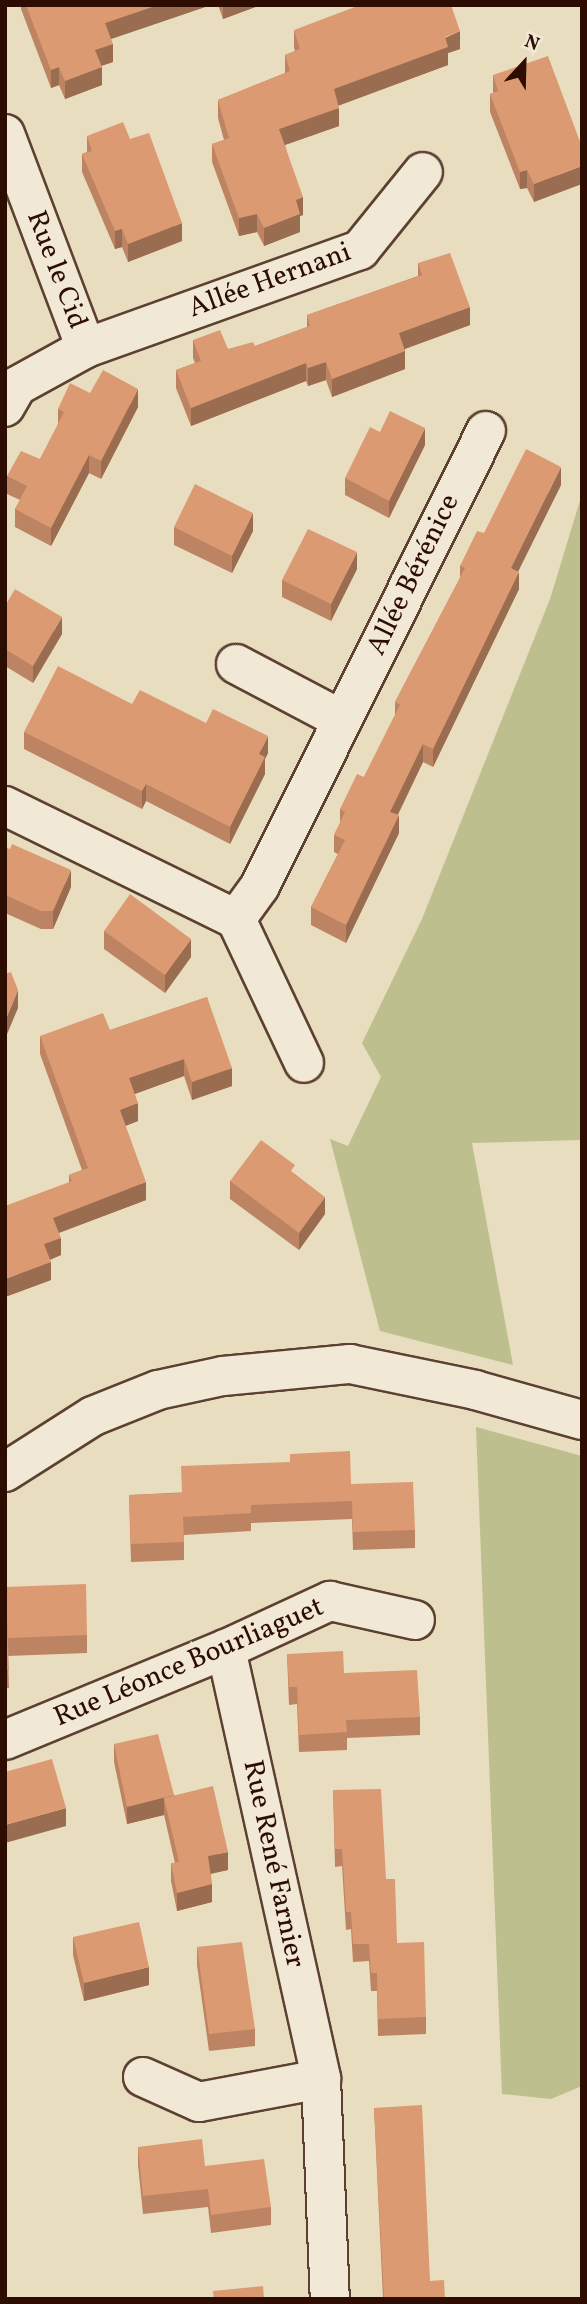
<!DOCTYPE html>
<html>
<head>
<meta charset="utf-8">
<style>
	body { margin:0 }
	#map { position:relative; width:587px; height:2304px; overflow:hidden; background:#e9ddbf; font-family:Vollkorn,serif }
	div>[style] { position:absolute }
	[style*='--x'] { left:calc(var(--x)*1px); top:calc(var(--y)*1px); width:calc(var(--w)*1px); rotate:calc(var(--a)*1deg) }
	.green>* { inset:0; background:#bdbf8e }
	.roads { filter:drop-shadow(2px 0 #5c4031) drop-shadow(-2px 0 #5c4031) drop-shadow(0 2px #5c4031) drop-shadow(0 -2px #5c4031) }
	.minor>* { height:38px; margin:-19px; padding:0 19px; transform-origin:19px; border-radius:19px; background:#f1e9d5 }
	.wall>* { inset:0; background:#bd8463 }
	.shaded-wall>* { inset:0; background:#9a6c50 }
	.building>* { inset:0; background:#dc9a73 }
	span { translate:-50% -50%; white-space:nowrap; text-align:center; line-height:1.15; -webkit-text-stroke:7px #f1e9d5; paint-order:stroke }
	.street-label { font-size:28px; color:#2d0c02 }
	.frame { position:absolute; inset:0; border:7px solid #2d0c02; pointer-events:none }
	.north { position:absolute; left:489px; top:28px; width:70px; height:70px; -webkit-text-stroke:5px #f1e9d5; paint-order:stroke; rotate:22deg; font-size:19px; font-weight:700; line-height:28px; text-align:center; color:#2d0c02 }
	.north::after { content:''; display:block; margin:auto; width:24px; height:32px; background:#2d0c02; clip-path:polygon(50% 0,100% 100%,50% 72%,0 100%) }
</style>
</head>
<body>
<div id="map">
	<div class="green">
		<div style="clip-path:polygon(582px 494px,582px 1140px,472px 1143px,513px 1365px,380px 1331px,330px 1139px,348px 1146px,381px 1077px,362px 1043px,422px 919px,550px 599px)"></div>
		<div style="clip-path:polygon(476px 1427px,582px 1456px,582px 2086px,551px 2099px,502px 2094px)"></div>
	</div>
	<div class="roads">
		<div class="minor">
			<div style="--x:5;--y:134;--w:229;--a:69.3"></div>
			<div style="--x:86;--y:348;--w:79;--a:151.2"></div>
			<div style="--x:17;--y:386;--w:24;--a:120"></div>
			<div style="--x:86;--y:348;--w:291;--a:-19.7"></div>
			<div style="--x:360;--y:250;--w:100;--a:-51.1"></div>
			<div style="--x:236;--y:664;--w:120;--a:27.8"></div>
			<div style="--x:5;--y:806;--w:257;--a:26.1"></div>
			<div style="--x:236;--y:919;--w:41;--a:-54"></div>
			<div style="--x:260;--y:886;--w:508;--a:-63.59"></div>
			<div style="--x:236;--y:919;--w:159;--a:64.7"></div>
			<div style="--x:5;--y:1472;--w:104;--a:-32.5"></div>
			<div style="--x:93;--y:1416;--w:70;--a:-21.8"></div>
			<div style="--x:158;--y:1390;--w:66;--a:-12.2"></div>
			<div style="--x:223;--y:1376;--w:128;--a:-5.4"></div>
			<div style="--x:350;--y:1364;--w:128;--a:11.7"></div>
			<div style="--x:475;--y:1390;--w:111;--a:15.7"></div>
			<div style="--x:226;--y:1649;--w:440;--a:77.5"></div>
			<div style="--x:321;--y:2079;--w:220;--a:87.7"></div>
			<div style="--x:5;--y:1740;--w:239;--a:-22.4"></div>
			<div style="--x:226;--y:1649;--w:115;--a:-24.8"></div>
			<div style="--x:330;--y:1601;--w:87;--a:12.6"></div>
			<div style="--x:143;--y:2077;--w:61;--a:24.1"></div>
			<div style="--x:199;--y:2102;--w:124;--a:-10.7"></div>
		</div>
	</div>
	<div class="wall">
		<div style="clip-path:polygon(21px 5px,211px 5px,111px 39px,113px 62px,101px 66px,102px 85px,65px 99px,59px 85px,51px 88px,21px 9px)"></div>
		<div style="clip-path:polygon(218px 5px,261px 5px,223px 19px)"></div>
		<div style="clip-path:polygon(294px 30px,460px 49px,448px 53px,448px 65px,338px 106px,339px 126px,285px 145px,303px 215px,300px 216px,300px 232px,264px 246px,257px 232px,239px 236px,212px 162px,212px 144px,224px 140px,218px 118px,218px 100px,285px 73px,285px 55px,295px 51px,294px 48px)"></div>
		<div style="clip-path:polygon(493px 75px,582px 147px,534px 202px,527px 188px,520px 189px,490px 112px,490px 94px,493px 93px)"></div>
		<div style="clip-path:polygon(87px 136px,130px 139px,182px 241px,128px 262px,122px 247px,115px 249px,82px 172px,82px 154px,87px 152px)"></div>
		<div style="clip-path:polygon(418px 263px,470px 325px,405px 349px,405px 369px,332px 397px,326px 380px,308px 386px,306px 381px,191px 426px,176px 388px,176px 370px,195px 363px,193px 358px,193px 340px,228px 349px,255px 346px,307px 327px,307px 315px,418px 276px)"></div>
		<div style="clip-path:polygon(90px 393px,138px 407px,101px 479px,89px 473px,51px 546px,15px 527px,15px 509px,20px 500px,7px 494px,7px 476px,40px 459px,58px 425px,58px 409px)"></div>
		<div style="clip-path:polygon(425px 445px,389px 518px,345px 495px,345px 478px)"></div>
		<div style="clip-path:polygon(561px 485px,518px 571px,519px 589px,433px 767px,423px 762px,398px 815px,399px 833px,346px 943px,311px 925px,311px 907px,338px 854px,334px 852px,334px 835px,340px 823px,340px 809px,364px 777px,395px 715px,395px 702px,460px 578px,460px 566px,484px 533px)"></div>
		<div style="clip-path:polygon(174px 527px,253px 531px,232px 573px,174px 545px)"></div>
		<div style="clip-path:polygon(357px 569px,331px 621px,282px 597px,282px 580px)"></div>
		<div style="clip-path:polygon(5px 606px,62px 634px,33px 683px,5px 666px)"></div>
		<div style="clip-path:polygon(132px 704px,268px 753px,265px 759px,265px 774px,230px 844px,146px 801px,142px 809px,24px 749px,24px 732px)"></div>
		<div style="clip-path:polygon(5px 847px,71px 887px,53px 929px,41px 929px,5px 913px)"></div>
		<div style="clip-path:polygon(104px 931px,191px 957px,165px 993px,104px 949px)"></div>
		<div style="clip-path:polygon(207px 997px,232px 1086px,192px 1100px,184px 1076px,135px 1094px,138px 1121px,125px 1126px,146px 1200px,59px 1233px,61px 1255px,50px 1260px,51px 1280px,5px 1297px,69px 1182px,69px 1175px,82px 1170px,40px 1054px,40px 1036px,110px 1030px)"></div>
		<div style="clip-path:polygon(295px 1174px,325px 1214px,299px 1250px,230px 1199px,230px 1181px)"></div>
		<div style="clip-path:polygon(351px 1484px,415px 1530px,415px 1548px,353px 1550px,352px 1519px,251px 1523px,251px 1531px,184px 1535px,184px 1560px,131px 1562px,129px 1495px)"></div>
		<div style="clip-path:polygon(5px 1587px,87px 1635px,87px 1653px,8px 1656px,9px 1688px,5px 1688px)"></div>
		<div style="clip-path:polygon(287px 1654px,344px 1673px,420px 1717px,420px 1735px,347px 1738px,347px 1750px,299px 1752px,297px 1704px,289px 1705px)"></div>
		<div style="clip-path:polygon(114px 1744px,174px 1795px,228px 1870px,211px 1874px,212px 1902px,177px 1911px,171px 1881px,171px 1863px,175px 1863px,164px 1815px,127px 1824px,114px 1762px)"></div>
		<div style="clip-path:polygon(333px 1790px,386px 1879px,397px 1943px,426px 2017px,426px 2034px,378px 2036px,377px 1991px,371px 1991px,369px 1961px,353px 1962px,351px 1929px,346px 1930px,342px 1866px,335px 1867px)"></div>
		<div style="clip-path:polygon(73px 1937px,149px 1985px,84px 2001px,73px 1955px)"></div>
		<div style="clip-path:polygon(197px 1947px,255px 2029px,255px 2046px,209px 2051px,197px 1965px)"></div>
		<div style="clip-path:polygon(374px 2108px,430px 2281px,445px 2299px,383px 2299px)"></div>
		<div style="clip-path:polygon(138px 2147px,205px 2166px,271px 2207px,271px 2225px,211px 2233px,208px 2207px,143px 2214px,138px 2165px)"></div>
	</div>
	<div class="shaded-wall">
		<div style="clip-path:polygon(158px 5px,211px 5px,105px 41px,105px 23px)"></div>
		<div style="clip-path:polygon(223px 5px,261px 5px,223px 19px)"></div>
		<div style="clip-path:polygon(460px 31px,460px 49px,448px 53px,448px 65px,334px 107px,334px 89px)"></div>
		<div style="clip-path:polygon(113px 44px,113px 62px,95px 68px,95px 50px)"></div>
		<div style="clip-path:polygon(59px 67px,59px 85px,51px 88px,51px 70px)"></div>
		<div style="clip-path:polygon(102px 67px,102px 85px,65px 99px,65px 81px)"></div>
		<div style="clip-path:polygon(339px 108px,339px 126px,279px 147px,279px 129px)"></div>
		<div style="clip-path:polygon(582px 166px,582px 184px,534px 202px,534px 184px)"></div>
		<div style="clip-path:polygon(527px 170px,527px 188px,520px 189px,520px 172px)"></div>
		<div style="clip-path:polygon(303px 197px,303px 215px,300px 216px,300px 232px,264px 246px,264px 228px,296px 200px)"></div>
		<div style="clip-path:polygon(257px 214px,257px 232px,239px 236px,239px 218px)"></div>
		<div style="clip-path:polygon(182px 223px,182px 241px,128px 262px,128px 244px)"></div>
		<div style="clip-path:polygon(122px 229px,122px 247px,115px 249px,115px 231px)"></div>
		<div style="clip-path:polygon(470px 307px,470px 325px,399px 351px,399px 333px)"></div>
		<div style="clip-path:polygon(405px 351px,405px 369px,332px 397px,332px 379px)"></div>
		<div style="clip-path:polygon(326px 362px,326px 380px,308px 386px,308px 368px)"></div>
		<div style="clip-path:polygon(306px 363px,306px 381px,191px 426px,191px 408px)"></div>
		<div style="clip-path:polygon(138px 389px,138px 407px,101px 479px,101px 461px)"></div>
		<div style="clip-path:polygon(425px 428px,425px 445px,389px 518px,389px 501px)"></div>
		<div style="clip-path:polygon(89px 455px,89px 473px,51px 546px,51px 528px)"></div>
		<div style="clip-path:polygon(561px 467px,561px 485px,511px 586px,511px 568px)"></div>
		<div style="clip-path:polygon(253px 513px,253px 531px,232px 573px,232px 556px)"></div>
		<div style="clip-path:polygon(357px 552px,357px 569px,331px 621px,331px 604px)"></div>
		<div style="clip-path:polygon(519px 572px,519px 589px,433px 767px,433px 749px)"></div>
		<div style="clip-path:polygon(62px 617px,62px 634px,33px 683px,33px 666px)"></div>
		<div style="clip-path:polygon(268px 736px,268px 753px,265px 759px,265px 774px,230px 844px,230px 827px,259px 754px)"></div>
		<div style="clip-path:polygon(423px 744px,423px 762px,390px 830px,390px 812px)"></div>
		<div style="clip-path:polygon(146px 784px,146px 801px,142px 809px,142px 791px)"></div>
		<div style="clip-path:polygon(399px 815px,399px 833px,346px 943px,346px 925px)"></div>
		<div style="clip-path:polygon(71px 870px,71px 887px,53px 929px,53px 911px)"></div>
		<div style="clip-path:polygon(191px 939px,191px 957px,165px 993px,165px 975px)"></div>
		<div style="clip-path:polygon(18px 990px,18px 1008px,5px 1039px,5px 1021px)"></div>
		<div style="clip-path:polygon(184px 1059px,184px 1076px,129px 1096px,129px 1078px)"></div>
		<div style="clip-path:polygon(232px 1068px,232px 1086px,192px 1100px,192px 1082px)"></div>
		<div style="clip-path:polygon(138px 1103px,138px 1121px,120px 1128px,120px 1110px)"></div>
		<div style="clip-path:polygon(146px 1182px,146px 1200px,53px 1235px,53px 1218px)"></div>
		<div style="clip-path:polygon(325px 1197px,325px 1214px,299px 1250px,299px 1233px)"></div>
		<div style="clip-path:polygon(61px 1238px,61px 1255px,44px 1262px,44px 1244px)"></div>
		<div style="clip-path:polygon(51px 1262px,51px 1280px,5px 1297px,5px 1279px)"></div>
		<div style="clip-path:polygon(174px 1795px,164px 1798px,164px 1815px,127px 1824px,127px 1807px)"></div>
		<div style="clip-path:polygon(66px 1808px,66px 1826px,5px 1843px,5px 1859px,5px 1825px)"></div>
		<div style="clip-path:polygon(228px 1852px,228px 1870px,208px 1874px,208px 1856px)"></div>
		<div style="clip-path:polygon(212px 1884px,212px 1902px,177px 1911px,177px 1893px)"></div>
		<div style="clip-path:polygon(149px 1967px,149px 1985px,84px 2001px,84px 1983px)"></div>
	</div>
	<div class="building">
		<div style="clip-path:polygon(26px 5px,158px 5px,105px 23px,113px 44px,95px 50px,102px 67px,65px 81px,59px 67px,51px 70px)"></div>
		<div style="clip-path:polygon(360px 5px,451px 5px,460px 31px,445px 37px,448px 47px,334px 89px,339px 108px,279px 129px,303px 197px,296px 200px,300px 214px,264px 228px,257px 214px,239px 218px,212px 144px,229px 138px,218px 100px,290px 71px,285px 55px,300px 49px,294px 30px)"></div>
		<div style="clip-path:polygon(548px 56px,582px 147px,582px 166px,534px 184px,527px 170px,520px 172px,490px 94px,498px 91px,493px 75px)"></div>
		<div style="clip-path:polygon(123px 122px,130px 139px,149px 133px,182px 223px,128px 244px,122px 229px,115px 231px,82px 154px,92px 151px,87px 136px)"></div>
		<div style="clip-path:polygon(450px 253px,470px 307px,399px 333px,405px 351px,332px 379px,326px 362px,308px 368px,306px 363px,191px 408px,176px 370px,201px 361px,193px 340px,220px 330px,228px 349px,253px 342px,255px 346px,310px 326px,307px 315px,422px 275px,418px 263px)"></div>
		<div style="clip-path:polygon(103px 370px,138px 389px,101px 461px,89px 455px,51px 528px,15px 509px,27px 486px,7px 476px,21px 451px,40px 459px,64px 412px,58px 409px,70px 383px,90px 393px)"></div>
		<div style="clip-path:polygon(390px 411px,425px 428px,389px 501px,345px 478px,370px 427px,380px 432px)"></div>
		<div style="clip-path:polygon(526px 449px,561px 467px,511px 568px,519px 572px,433px 749px,423px 744px,390px 812px,399px 815px,346px 925px,311px 907px,345px 840px,334px 835px,345px 812px,340px 809px,357px 774px,364px 777px,400px 705px,395px 702px,465px 568px,460px 566px,477px 531px,484px 533px)"></div>
		<div style="clip-path:polygon(195px 484px,253px 513px,232px 556px,174px 527px)"></div>
		<div style="clip-path:polygon(308px 529px,357px 552px,331px 604px,282px 580px)"></div>
		<div style="clip-path:polygon(15px 589px,62px 617px,33px 666px,5px 649px,5px 606px)"></div>
		<div style="clip-path:polygon(58px 666px,132px 704px,140px 690px,206px 723px,213px 709px,268px 736px,259px 754px,265px 757px,230px 827px,146px 784px,142px 791px,24px 732px)"></div>
		<div style="clip-path:polygon(12px 844px,71px 870px,53px 911px,41px 911px,5px 895px,5px 847px,10px 849px)"></div>
		<div style="clip-path:polygon(130px 894px,191px 939px,165px 975px,104px 931px)"></div>
		<div style="clip-path:polygon(11px 972px,18px 990px,5px 1021px,5px 974px)"></div>
		<div style="clip-path:polygon(207px 997px,232px 1068px,192px 1082px,184px 1059px,129px 1078px,138px 1103px,120px 1110px,146px 1182px,53px 1218px,61px 1238px,44px 1244px,51px 1262px,5px 1279px,5px 1206px,72px 1181px,69px 1175px,88px 1168px,40px 1036px,103px 1013px,110px 1030px)"></div>
		<div style="clip-path:polygon(261px 1140px,295px 1165px,291px 1171px,325px 1197px,299px 1233px,230px 1181px)"></div>
		<div style="clip-path:polygon(350px 1451px,351px 1484px,413px 1482px,415px 1530px,353px 1532px,352px 1501px,251px 1505px,251px 1513px,183px 1517px,184px 1542px,131px 1544px,129px 1495px,182px 1493px,181px 1466px,290px 1462px,290px 1454px)"></div>
		<div style="clip-path:polygon(86px 1584px,87px 1635px,8px 1638px,5px 1587px)"></div>
		<div style="clip-path:polygon(5px 1622px,7px 1622px,9px 1670px,5px 1670px)"></div>
		<div style="clip-path:polygon(343px 1651px,344px 1673px,417px 1670px,420px 1717px,346px 1720px,347px 1732px,299px 1735px,297px 1687px,289px 1687px,287px 1654px)"></div>
		<div style="clip-path:polygon(158px 1734px,174px 1795px,127px 1807px,114px 1744px)"></div>
		<div style="clip-path:polygon(52px 1759px,66px 1808px,5px 1825px,5px 1772px)"></div>
		<div style="clip-path:polygon(213px 1786px,228px 1852px,208px 1856px,212px 1884px,177px 1893px,171px 1863px,179px 1862px,164px 1798px)"></div>
		<div style="clip-path:polygon(381px 1789px,386px 1879px,395px 1879px,397px 1943px,424px 1942px,426px 2017px,378px 2019px,377px 1973px,371px 1973px,369px 1944px,353px 1944px,351px 1912px,346px 1912px,342px 1849px,335px 1849px,333px 1790px)"></div>
		<div style="clip-path:polygon(139px 1922px,149px 1967px,84px 1983px,73px 1937px)"></div>
		<div style="clip-path:polygon(242px 1942px,255px 2029px,209px 2034px,197px 1947px)"></div>
		<div style="clip-path:polygon(422px 2105px,430px 2281px,444px 2280px,445px 2299px,384px 2299px,374px 2108px)"></div>
		<div style="clip-path:polygon(202px 2139px,205px 2166px,264px 2159px,271px 2207px,211px 2215px,208px 2189px,143px 2196px,138px 2147px)"></div>
		<div style="clip-path:polygon(263px 2286px,264px 2299px,214px 2299px,213px 2291px)"></div>
	</div>
	<div class="street-label">
		<span style="left:56px;top:270px;rotate:69deg">Rue le Cid</span>
		<span style="left:270px;top:281px;rotate:-20deg">Allée Hernani</span>
		<span style="left:414px;top:575px;rotate:-64deg">Allée Bérénice</span>
		<span style="left:189px;top:1663px;rotate:-23deg">Rue Léonce Bourliaguet</span>
		<span style="left:273px;top:1864px;rotate:78deg">Rue René Farnier</span>
	</div>
	<div class="frame"></div>
	<div class="north">N</div>
</div>
</body>
</html>
